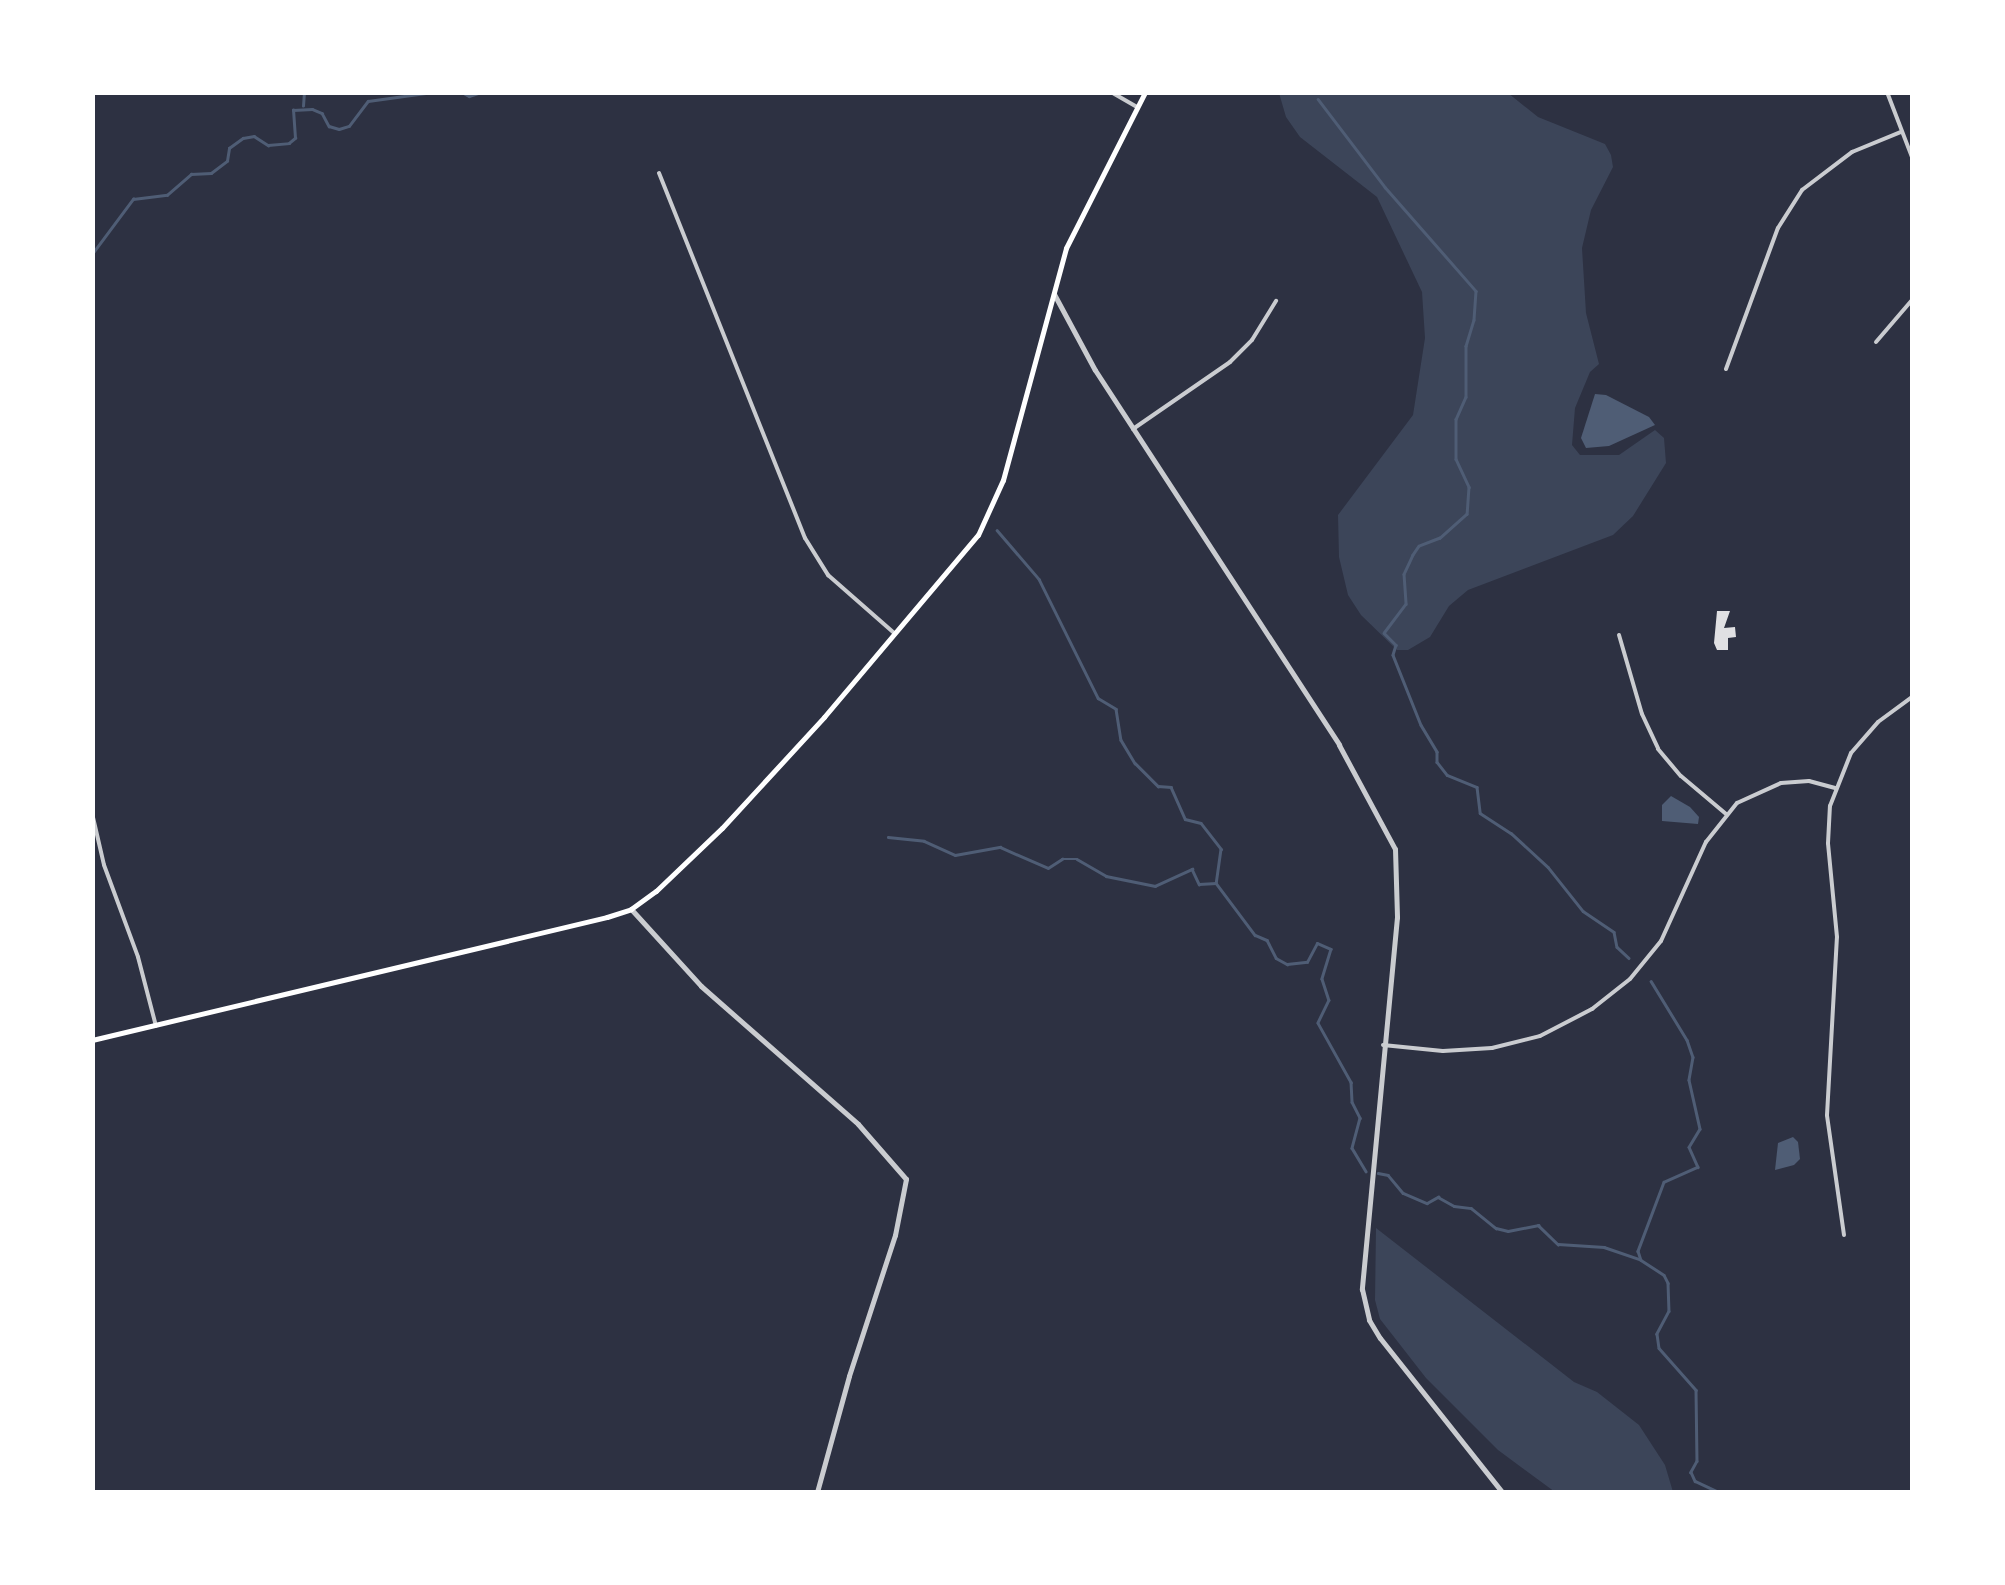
<!DOCTYPE html>
<html>
<head>
<meta charset="utf-8">
<style>
	body { margin:0 }
	#map { position:relative; width:2005px; height:1585px; overflow:hidden; background:#2d3142; font-family:"Noto Sans",sans-serif }
	div>[style] { position:absolute }
	[style*='--x'] { left:calc(var(--x)*1px); top:calc(var(--y)*1px); width:calc(var(--w)*1px); rotate:calc(var(--a)*1deg) }
	.green>* { inset:0; background:#3c4559 }
	.water>* { inset:0; background:#4f5d75 }
	.stream>* { height:2.5px; margin:-1.25px; padding:0 1.25px; transform-origin:1.25px; border-radius:1.25px; background:#4f5d75 }
	.building>* { inset:0; background:#e0e0e3 }
	.minor>* { height:4px; margin:-2px; padding:0 2px; transform-origin:2px; border-radius:2px; background:#caccd0 }
	.tertiary>* { height:5px; margin:-2.5px; padding:0 2.5px; transform-origin:2.5px; border-radius:2.5px; background:#caccd0 }
	.secondary>* { height:5px; margin:-2.5px; padding:0 2.5px; transform-origin:2.5px; border-radius:2.5px; background:#fff }
	span { translate:-50% -50%; white-space:nowrap; text-align:center; line-height:1.15; -webkit-text-stroke:8px #fff; paint-order:stroke }
	.frame { position:absolute; inset:0; border:95px solid #fff; pointer-events:none }
</style>
</head>
<body>
<div id="map">
	<div class="green">
		<div style="clip-path:polygon(1279px 93px,1508px 93px,1538px 117px,1605px 144px,1611px 155px,1613px 167px,1591px 210px,1582px 248px,1586px 313px,1599px 364px,1590px 372px,1575px 408px,1572px 445px,1580px 455px,1619px 455px,1655px 430px,1664px 438px,1666px 463px,1633px 516px,1613px 535px,1468px 590px,1449px 606px,1430px 637px,1408px 650px,1397px 650px,1361px 615px,1348px 595px,1339px 557px,1338px 515px,1413px 415px,1425px 338px,1422px 292px,1377px 197px,1300px 137px,1286px 117px)"></div>
		<div style="clip-path:polygon(1376px 1228px,1574px 1382px,1597px 1392px,1639px 1425px,1665px 1465px,1673px 1492px,1555px 1492px,1498px 1450px,1426px 1378px,1380px 1319px,1375px 1300px)"></div>
	</div>
	<div class="water">
		<div style="clip-path:polygon(1595px 394px,1606px 395px,1649px 417px,1655px 425px,1609px 446px,1586px 448px,1581px 438px)"></div>
		<div style="clip-path:polygon(1671px 796px,1690px 807px,1699px 817px,1698px 824px,1662px 821px,1662px 805px)"></div>
		<div style="clip-path:polygon(1793px 1137px,1798px 1142px,1800px 1159px,1794px 1165px,1775px 1170px,1778px 1143px)"></div>
	</div>
	<div class="stream">
		<div style="--x:462;--y:92;--w:8;--a:30"></div>
		<div style="--x:469;--y:96;--w:13;--a:-18"></div>
		<div style="--x:1318;--y:99;--w:111;--a:52.7"></div>
		<div style="--x:1385;--y:187;--w:138;--a:48.8"></div>
		<div style="--x:1476;--y:291;--w:29;--a:94"></div>
		<div style="--x:1474;--y:320;--w:27;--a:107"></div>
		<div style="--x:1466;--y:346;--w:51;--a:90"></div>
		<div style="--x:1466;--y:397;--w:24;--a:114"></div>
		<div style="--x:1456;--y:419;--w:40;--a:90"></div>
		<div style="--x:1456;--y:459;--w:31;--a:65"></div>
		<div style="--x:1469;--y:487;--w:27;--a:94"></div>
		<div style="--x:1467;--y:514;--w:36;--a:138"></div>
		<div style="--x:1440;--y:538;--w:22;--a:159"></div>
		<div style="--x:1419;--y:546;--w:11;--a:124"></div>
		<div style="--x:1413;--y:555;--w:21;--a:115"></div>
		<div style="--x:1404;--y:574;--w:30;--a:86"></div>
		<div style="--x:1406;--y:604;--w:36;--a:127"></div>
		<div style="--x:1384;--y:633;--w:17;--a:45"></div>
		<div style="--x:1396;--y:645;--w:10;--a:107"></div>
		<div style="--x:1393;--y:655;--w:75;--a:68.2"></div>
		<div style="--x:1421;--y:725;--w:31;--a:59"></div>
		<div style="--x:1437;--y:752;--w:10;--a:90"></div>
		<div style="--x:1437;--y:762;--w:16;--a:52"></div>
		<div style="--x:1447;--y:775;--w:32;--a:22"></div>
		<div style="--x:1477;--y:787;--w:26;--a:83"></div>
		<div style="--x:1480;--y:813;--w:37;--a:33"></div>
		<div style="--x:1511;--y:833;--w:50;--a:42.6"></div>
		<div style="--x:1548;--y:867;--w:56;--a:51.5"></div>
		<div style="--x:1583;--y:911;--w:37;--a:34"></div>
		<div style="--x:1614;--y:932;--w:15;--a:79"></div>
		<div style="--x:1617;--y:947;--w:16;--a:43"></div>
		<div style="--x:303;--y:106;--w:14;--a:-86"></div>
		<div style="--x:92;--y:254;--w:69;--a:-53.3"></div>
		<div style="--x:133;--y:199;--w:34;--a:-7"></div>
		<div style="--x:167;--y:195;--w:32;--a:-41"></div>
		<div style="--x:191;--y:174;--w:20;--a:-3"></div>
		<div style="--x:211;--y:173;--w:20;--a:-37"></div>
		<div style="--x:227;--y:161;--w:13;--a:-81"></div>
		<div style="--x:229;--y:148;--w:17;--a:-36"></div>
		<div style="--x:243;--y:138;--w:11;--a:-10"></div>
		<div style="--x:254;--y:136;--w:17;--a:33"></div>
		<div style="--x:268;--y:145;--w:21;--a:-5"></div>
		<div style="--x:289;--y:143;--w:8;--a:-40"></div>
		<div style="--x:295;--y:138;--w:28;--a:-94"></div>
		<div style="--x:293;--y:110;--w:19;--a:-3"></div>
		<div style="--x:312;--y:109;--w:11;--a:22"></div>
		<div style="--x:322;--y:113;--w:15;--a:62"></div>
		<div style="--x:329;--y:126;--w:10;--a:17"></div>
		<div style="--x:339;--y:129;--w:10;--a:-17"></div>
		<div style="--x:349;--y:126;--w:31;--a:-53"></div>
		<div style="--x:368;--y:101;--w:67;--a:-7.8"></div>
		<div style="--x:997;--y:530;--w:65;--a:49.4"></div>
		<div style="--x:1039;--y:579;--w:133;--a:63.6"></div>
		<div style="--x:1098;--y:698;--w:21;--a:31"></div>
		<div style="--x:1116;--y:709;--w:31;--a:81"></div>
		<div style="--x:1121;--y:740;--w:27;--a:59"></div>
		<div style="--x:1135;--y:763;--w:33;--a:45"></div>
		<div style="--x:1158;--y:786;--w:13;--a:4"></div>
		<div style="--x:1171;--y:787;--w:35;--a:66"></div>
		<div style="--x:1185;--y:819;--w:16;--a:14"></div>
		<div style="--x:1201;--y:823;--w:33;--a:52"></div>
		<div style="--x:1221;--y:849;--w:34;--a:98"></div>
		<div style="--x:1216;--y:883;--w:65;--a:53.1"></div>
		<div style="--x:1255;--y:935;--w:13;--a:23"></div>
		<div style="--x:1267;--y:940;--w:20;--a:63"></div>
		<div style="--x:1276;--y:958;--w:13;--a:29"></div>
		<div style="--x:1287;--y:964;--w:20;--a:-6"></div>
		<div style="--x:1307;--y:962;--w:21;--a:-62"></div>
		<div style="--x:1317;--y:943;--w:15;--a:23"></div>
		<div style="--x:1331;--y:949;--w:31;--a:107"></div>
		<div style="--x:1322;--y:979;--w:22;--a:72"></div>
		<div style="--x:1329;--y:1000;--w:25;--a:116"></div>
		<div style="--x:1318;--y:1023;--w:68;--a:60.8"></div>
		<div style="--x:1351;--y:1082;--w:20;--a:87"></div>
		<div style="--x:1352;--y:1102;--w:18;--a:63"></div>
		<div style="--x:1360;--y:1118;--w:31;--a:105"></div>
		<div style="--x:1352;--y:1148;--w:27;--a:59"></div>
		<div style="--x:888;--y:837;--w:36;--a:6"></div>
		<div style="--x:924;--y:841;--w:34;--a:24"></div>
		<div style="--x:955;--y:855;--w:46;--a:-10.1"></div>
		<div style="--x:1000;--y:847;--w:52;--a:23.6"></div>
		<div style="--x:1048;--y:868;--w:17;--a:-33"></div>
		<div style="--x:1062;--y:859;--w:15;--a:0"></div>
		<div style="--x:1077;--y:859;--w:34;--a:30"></div>
		<div style="--x:1106;--y:876;--w:50;--a:11.5"></div>
		<div style="--x:1155;--y:886;--w:41;--a:-24.7"></div>
		<div style="--x:1192;--y:869;--w:17;--a:65"></div>
		<div style="--x:1199;--y:884;--w:17;--a:-3"></div>
		<div style="--x:1651;--y:981;--w:69;--a:58.6"></div>
		<div style="--x:1687;--y:1040;--w:18;--a:71"></div>
		<div style="--x:1693;--y:1057;--w:23;--a:100"></div>
		<div style="--x:1689;--y:1080;--w:50;--a:77.3"></div>
		<div style="--x:1700;--y:1129;--w:21;--a:121"></div>
		<div style="--x:1689;--y:1147;--w:22;--a:66"></div>
		<div style="--x:1698;--y:1167;--w:37;--a:156"></div>
		<div style="--x:1664;--y:1182;--w:74;--a:110.6"></div>
		<div style="--x:1638;--y:1251;--w:9;--a:72"></div>
		<div style="--x:1641;--y:1260;--w:27;--a:33"></div>
		<div style="--x:1664;--y:1275;--w:9;--a:63"></div>
		<div style="--x:1668;--y:1283;--w:28;--a:88"></div>
		<div style="--x:1669;--y:1311;--w:26;--a:118"></div>
		<div style="--x:1657;--y:1334;--w:14;--a:82"></div>
		<div style="--x:1659;--y:1348;--w:56;--a:48.6"></div>
		<div style="--x:1696;--y:1390;--w:71;--a:89.2"></div>
		<div style="--x:1697;--y:1461;--w:13;--a:119"></div>
		<div style="--x:1691;--y:1472;--w:10;--a:66"></div>
		<div style="--x:1695;--y:1481;--w:26;--a:25"></div>
		<div style="--x:1378;--y:1173;--w:10;--a:11"></div>
		<div style="--x:1388;--y:1175;--w:23;--a:50"></div>
		<div style="--x:1403;--y:1193;--w:26;--a:23"></div>
		<div style="--x:1427;--y:1203;--w:13;--a:-29"></div>
		<div style="--x:1438;--y:1197;--w:18;--a:29"></div>
		<div style="--x:1454;--y:1206;--w:17;--a:7"></div>
		<div style="--x:1471;--y:1208;--w:32;--a:39"></div>
		<div style="--x:1496;--y:1228;--w:12;--a:14"></div>
		<div style="--x:1508;--y:1231;--w:31;--a:-11"></div>
		<div style="--x:1538;--y:1225;--w:28;--a:44"></div>
		<div style="--x:1558;--y:1244;--w:46;--a:3.7"></div>
		<div style="--x:1604;--y:1247;--w:37;--a:19"></div>
	</div>
	<div class="building">
		<div style="clip-path:polygon(1717px 611px,1730px 611px,1724px 628px,1735px 627px,1736px 637px,1728px 638px,1728px 650px,1717px 650px,1714px 643px)"></div>
	</div>
	<div class="minor">
		<div style="--x:1111;--y:92;--w:30;--a:30"></div>
		<div style="--x:1887;--y:92;--w:70;--a:69"></div>
		<div style="--x:659;--y:173;--w:393;--a:68.2"></div>
		<div style="--x:805;--y:538;--w:44;--a:58.1"></div>
		<div style="--x:828;--y:575;--w:88;--a:41.3"></div>
		<div style="--x:1876;--y:342;--w:55;--a:-49.4"></div>
		<div style="--x:1726;--y:369;--w:150;--a:-69.8"></div>
		<div style="--x:1778;--y:228;--w:45;--a:-57.7"></div>
		<div style="--x:1802;--y:190;--w:63;--a:-37.2"></div>
		<div style="--x:1852;--y:152;--w:53;--a:-22.2"></div>
		<div style="--x:1133;--y:429;--w:118;--a:-34.6"></div>
		<div style="--x:1230;--y:362;--w:31;--a:-45"></div>
		<div style="--x:1252;--y:340;--w:46;--a:-58.4"></div>
		<div style="--x:1619;--y:635;--w:82;--a:73.8"></div>
		<div style="--x:1642;--y:714;--w:38;--a:65"></div>
		<div style="--x:1658;--y:749;--w:35;--a:50"></div>
		<div style="--x:1681;--y:776;--w:59;--a:40.2"></div>
		<div style="--x:92;--y:813;--w:53;--a:77"></div>
		<div style="--x:104;--y:865;--w:98;--a:69.7"></div>
		<div style="--x:138;--y:957;--w:71;--a:75.4"></div>
		<div style="--x:1383;--y:1045;--w:60;--a:5.7"></div>
		<div style="--x:1443;--y:1051;--w:49;--a:-3.5"></div>
		<div style="--x:1492;--y:1048;--w:49;--a:-14"></div>
		<div style="--x:1540;--y:1036;--w:59;--a:-27.4"></div>
		<div style="--x:1592;--y:1009;--w:48;--a:-38.3"></div>
		<div style="--x:1630;--y:979;--w:49;--a:-50.8"></div>
		<div style="--x:1661;--y:941;--w:109;--a:-65.6"></div>
		<div style="--x:1706;--y:842;--w:50;--a:-51.5"></div>
		<div style="--x:1737;--y:803;--w:48;--a:-24.4"></div>
		<div style="--x:1781;--y:783;--w:28;--a:-4"></div>
		<div style="--x:1809;--y:781;--w:27;--a:15"></div>
		<div style="--x:1844;--y:1235;--w:121;--a:-98.1"></div>
		<div style="--x:1827;--y:1115;--w:178;--a:-86.8"></div>
		<div style="--x:1837;--y:937;--w:94;--a:-95.5"></div>
		<div style="--x:1828;--y:843;--w:37;--a:-87"></div>
		<div style="--x:1830;--y:806;--w:57;--a:-68.4"></div>
		<div style="--x:1851;--y:753;--w:41;--a:-48.9"></div>
		<div style="--x:1878;--y:722;--w:42;--a:-36.3"></div>
	</div>
	<div class="tertiary">
		<div style="--x:1054;--y:294;--w:86;--a:61.7"></div>
		<div style="--x:1095;--y:370;--w:447;--a:56.9"></div>
		<div style="--x:1339;--y:745;--w:118;--a:61.7"></div>
		<div style="--x:1395;--y:849;--w:68;--a:88.3"></div>
		<div style="--x:1397;--y:917;--w:374;--a:95.4"></div>
		<div style="--x:1362;--y:1289;--w:32;--a:77"></div>
		<div style="--x:1369;--y:1320;--w:21;--a:59"></div>
		<div style="--x:1380;--y:1338;--w:196;--a:51.6"></div>
		<div style="--x:631;--y:909;--w:104;--a:47.7"></div>
		<div style="--x:701;--y:986;--w:209;--a:41.3"></div>
		<div style="--x:858;--y:1124;--w:73;--a:48.9"></div>
		<div style="--x:906;--y:1179;--w:57;--a:101.1"></div>
		<div style="--x:895;--y:1235;--w:148;--a:108.1"></div>
		<div style="--x:849;--y:1376;--w:120;--a:105.4"></div>
	</div>
	<div class="secondary">
		<div style="--x:92;--y:1040;--w:529;--a:-13.43"></div>
		<div style="--x:607;--y:917;--w:25;--a:-18"></div>
		<div style="--x:631;--y:909;--w:31;--a:-36"></div>
		<div style="--x:656;--y:891;--w:91;--a:-43.7"></div>
		<div style="--x:722;--y:828;--w:151;--a:-47.4"></div>
		<div style="--x:824;--y:717;--w:238;--a:-49.8"></div>
		<div style="--x:978;--y:535;--w:60;--a:-65.6"></div>
		<div style="--x:1003;--y:480;--w:240;--a:-74.8"></div>
		<div style="--x:1066;--y:248;--w:175;--a:-63.1"></div>
	</div>
	<div class="frame"></div>
</div>
</body>
</html>
